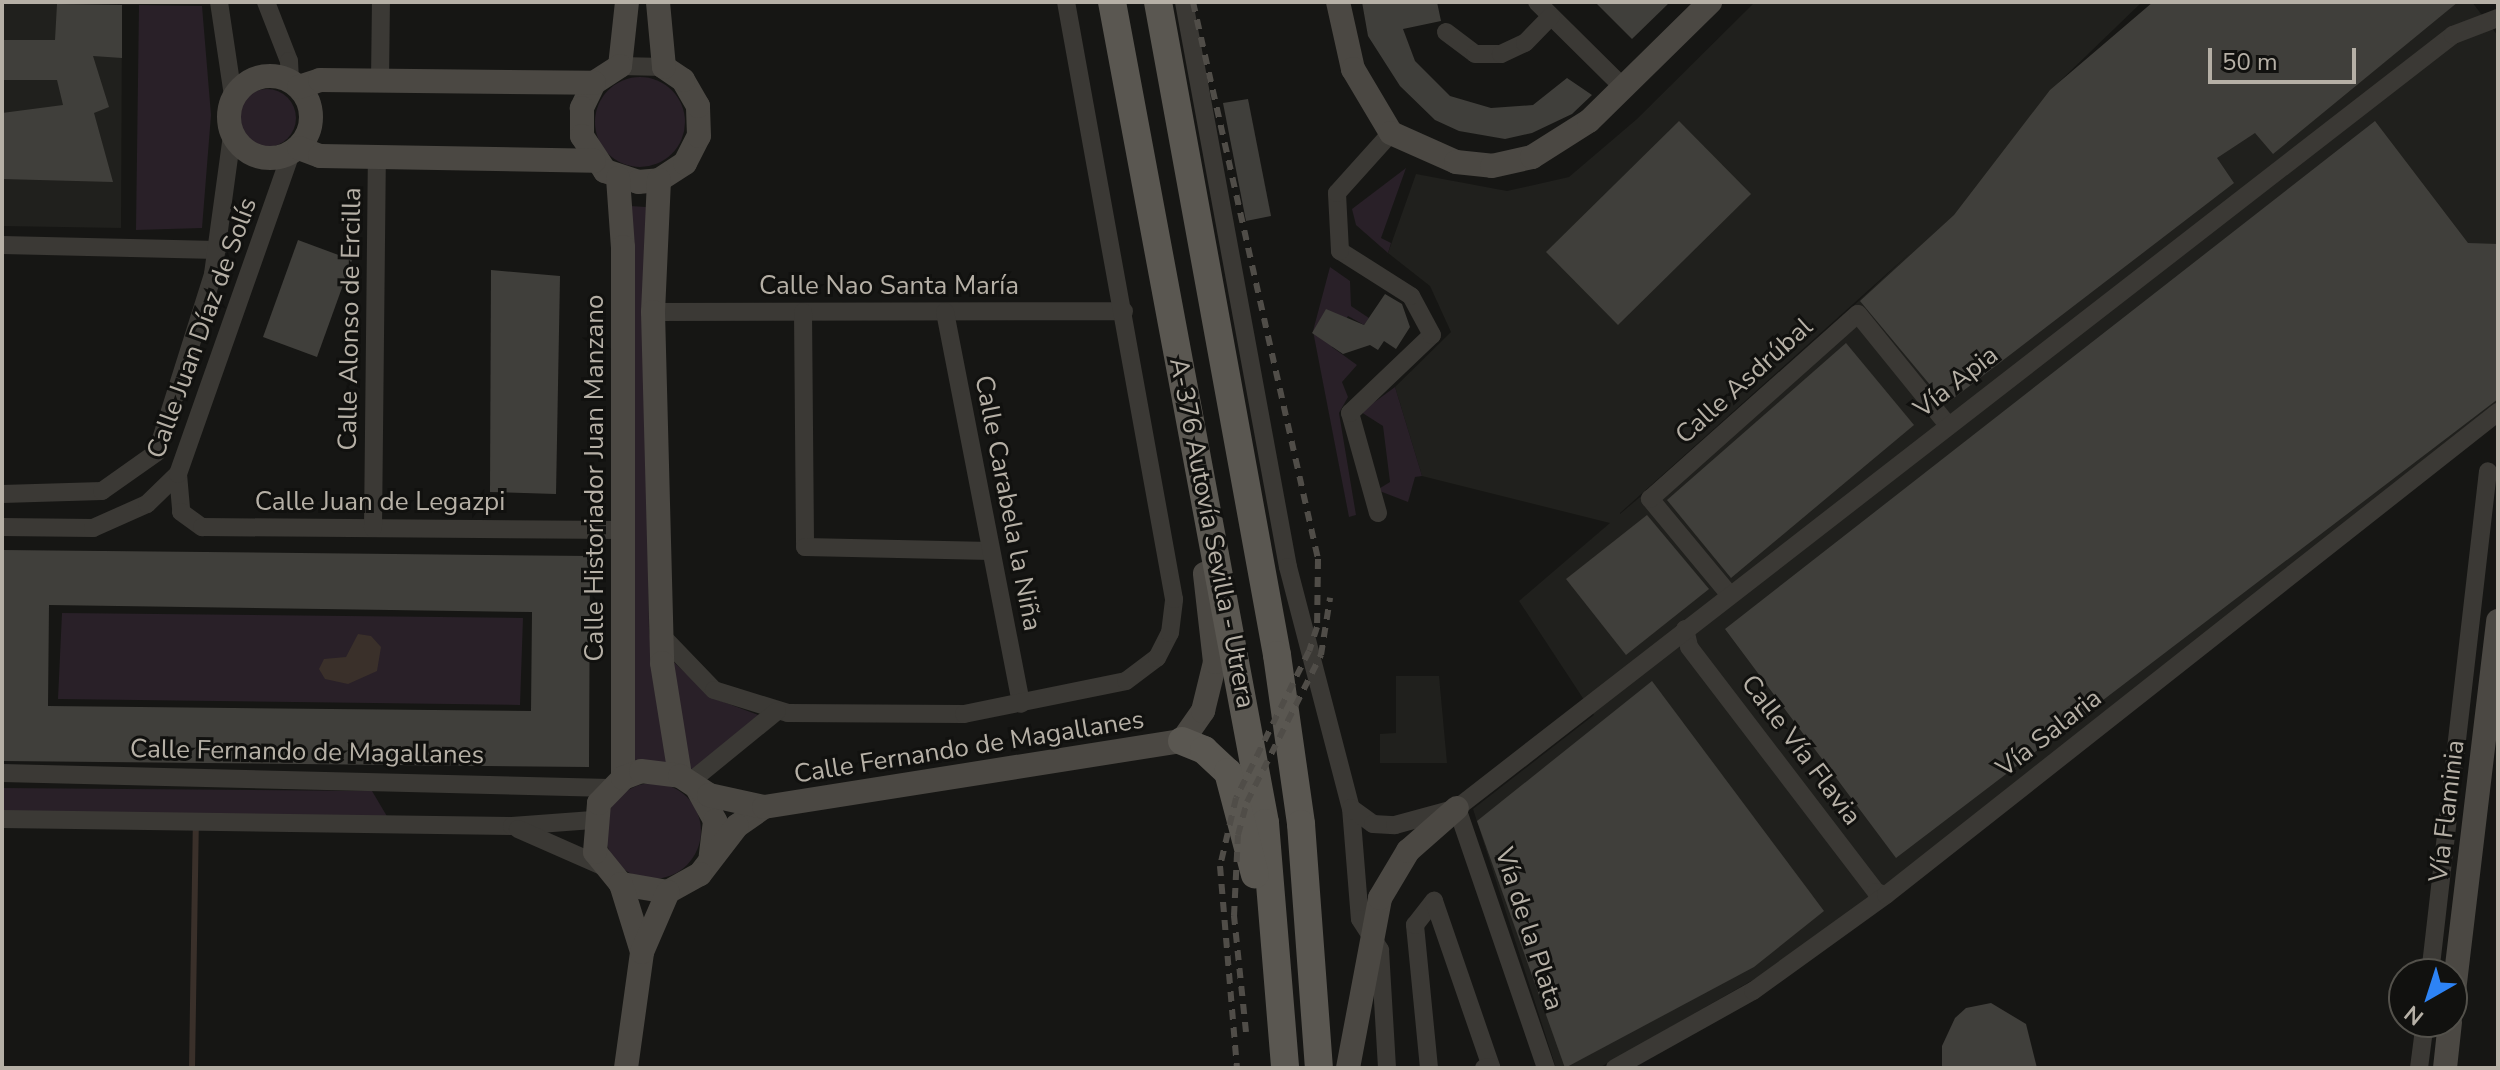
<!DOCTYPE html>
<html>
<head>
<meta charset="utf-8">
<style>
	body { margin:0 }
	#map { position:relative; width:2500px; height:1070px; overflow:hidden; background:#161614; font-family:"Nunito Sans",sans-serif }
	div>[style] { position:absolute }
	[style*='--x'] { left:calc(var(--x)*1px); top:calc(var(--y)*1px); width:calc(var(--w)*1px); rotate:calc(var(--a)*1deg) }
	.built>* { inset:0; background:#20201d }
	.green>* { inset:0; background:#292028 }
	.round { border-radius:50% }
	.water>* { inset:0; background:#3a302a }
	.stream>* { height:6px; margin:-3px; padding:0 3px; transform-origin:3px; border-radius:3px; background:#3a302a }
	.building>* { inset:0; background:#403f3b }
	.street>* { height:18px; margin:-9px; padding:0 9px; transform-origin:9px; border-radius:9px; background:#3b3935 }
	.secondary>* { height:24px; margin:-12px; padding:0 12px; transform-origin:12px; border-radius:12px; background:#4b4843 }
	.secondary>.ring { margin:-12px; padding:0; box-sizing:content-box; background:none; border:24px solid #4b4843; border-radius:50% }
	.primary>* { height:28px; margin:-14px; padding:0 14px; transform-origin:14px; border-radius:14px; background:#5a5751 }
	.rail>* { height:6px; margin-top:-3px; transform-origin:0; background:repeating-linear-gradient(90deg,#504d48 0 10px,transparent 0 18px) }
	span { translate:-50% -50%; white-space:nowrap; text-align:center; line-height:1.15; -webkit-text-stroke:6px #11110f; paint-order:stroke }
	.street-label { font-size:26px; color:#b6b0a6 }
	.frame { position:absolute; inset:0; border:4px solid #b6b0a6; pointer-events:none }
	.north { position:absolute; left:2388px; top:958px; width:80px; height:80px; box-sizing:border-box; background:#11110f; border:2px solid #53514b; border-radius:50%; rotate:219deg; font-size:22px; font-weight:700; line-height:32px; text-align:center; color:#b6b0a6 }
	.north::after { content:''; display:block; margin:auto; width:28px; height:36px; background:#2d83f5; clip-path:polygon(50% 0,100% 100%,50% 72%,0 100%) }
	.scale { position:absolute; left:2208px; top:48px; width:148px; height:36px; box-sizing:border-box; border:4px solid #b6b0a6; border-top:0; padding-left:10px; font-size:24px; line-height:28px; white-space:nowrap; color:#b6b0a6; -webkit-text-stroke:6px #11110f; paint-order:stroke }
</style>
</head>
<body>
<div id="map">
	<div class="built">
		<div style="clip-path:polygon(evenodd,1755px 2px,2142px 2px,2058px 83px,2160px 2px,2472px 2px,2498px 36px,2498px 419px,1884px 905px,1599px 1068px,1556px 1068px,1473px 809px,1594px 715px,1519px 601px,1610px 523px,1422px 476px,1395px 387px,1451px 332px,1430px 286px,1388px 253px,1416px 174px,1507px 191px,1569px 177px,1637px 119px,1755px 2px,1910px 253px,1738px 414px,1620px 514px,1620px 513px,1910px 253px)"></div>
		<div style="clip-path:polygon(2px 3px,122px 5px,121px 228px,2px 226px)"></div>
		<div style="clip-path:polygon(1396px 676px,1439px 676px,1447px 763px,1380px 763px,1380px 734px,1396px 733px)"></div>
	</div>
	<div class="green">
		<div style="clip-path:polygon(139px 5px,202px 6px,211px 115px,202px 228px,136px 230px)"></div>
		<div class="round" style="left:595px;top:77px;width:90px;height:90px"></div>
		<div class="round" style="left:238px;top:89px;width:58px;height:58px"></div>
		<div style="clip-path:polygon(1406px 168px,1381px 238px,1391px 243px,1388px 253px,1356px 225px,1352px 209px)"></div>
		<div style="clip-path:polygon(630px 206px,646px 207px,649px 630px,670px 762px,630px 763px)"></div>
		<div style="clip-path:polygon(1330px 267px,1350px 281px,1351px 306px,1369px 318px,1364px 325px,1348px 316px,1332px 347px,1357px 365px,1342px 382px,1348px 397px,1339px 413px,1356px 515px,1349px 517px,1313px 331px)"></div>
		<div style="clip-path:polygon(1395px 387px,1422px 476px,1415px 477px,1408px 502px,1377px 490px,1390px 482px,1383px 426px,1361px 412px)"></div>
		<div style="clip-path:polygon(62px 613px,523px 618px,520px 705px,58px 699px)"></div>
		<div style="clip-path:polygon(666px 655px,713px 698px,761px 716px,691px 772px)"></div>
		<div class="round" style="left:605px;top:783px;width:96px;height:96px"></div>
		<div style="clip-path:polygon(2px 788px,372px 791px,388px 818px,2px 813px)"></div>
	</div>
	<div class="water">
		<div style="clip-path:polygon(358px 634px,371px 636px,381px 647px,377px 671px,348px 684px,325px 679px,319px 669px,324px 659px,346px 657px)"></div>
	</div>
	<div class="stream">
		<div style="--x:192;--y:1068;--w:243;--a:-89.1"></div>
	</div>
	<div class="building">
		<div style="clip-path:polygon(1362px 2px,1437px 2px,1441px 21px,1403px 29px,1415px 61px,1450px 96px,1491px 108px,1533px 105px,1567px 78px,1592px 95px,1572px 114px,1532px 133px,1505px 139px,1459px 131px,1435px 120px,1400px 86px,1368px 36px)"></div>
		<div style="clip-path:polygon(1595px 2px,1670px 2px,1632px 39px)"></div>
		<div style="clip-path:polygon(2153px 2px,2458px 2px,2273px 154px,2255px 133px,2217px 158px,2234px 183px,1946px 404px,1860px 301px,1954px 215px,2050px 90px)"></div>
		<div style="clip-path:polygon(57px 4px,122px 5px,122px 58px,93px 56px,109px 107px,94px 113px,113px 182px,2px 179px,2px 113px,63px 105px,57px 80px,2px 80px,2px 40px,55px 40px)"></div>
		<div style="clip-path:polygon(1248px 99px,1271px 216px,1246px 221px,1223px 103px)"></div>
		<div style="clip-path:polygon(1679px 121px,1751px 194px,1618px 325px,1546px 252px)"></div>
		<div style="clip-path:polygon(2375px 121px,2468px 243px,2498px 244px,2498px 399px,1896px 858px,1725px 629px)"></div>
		<div style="clip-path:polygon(298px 240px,352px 260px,317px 357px,263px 337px)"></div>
		<div style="clip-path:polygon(491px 270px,560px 276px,556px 494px,490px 492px)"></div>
		<div style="clip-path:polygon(1385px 294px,1402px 304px,1410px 327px,1396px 349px,1384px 341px,1378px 350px,1370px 345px,1343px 354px,1312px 333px,1326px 309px,1364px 325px)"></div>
		<div style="clip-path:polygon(1846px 343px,1914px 425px,1731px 578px,1667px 500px)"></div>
		<div style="clip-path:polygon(1647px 515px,1709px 589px,1626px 655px,1566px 579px)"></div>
		<div style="clip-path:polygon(evenodd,2px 550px,590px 556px,589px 767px,2px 761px,2px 550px,49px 605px,532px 612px,531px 711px,48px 706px,49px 605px)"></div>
		<div style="clip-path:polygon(1652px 681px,1824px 911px,1754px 967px,1565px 1068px,1477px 821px)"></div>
		<div style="clip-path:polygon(1991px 1003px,2026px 1024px,2037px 1068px,1942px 1068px,1942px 1046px,1955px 1018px,1966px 1008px)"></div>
	</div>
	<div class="street">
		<div style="--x:219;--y:2;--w:95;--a:81.5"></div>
		<div style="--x:266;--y:2;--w:63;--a:68.7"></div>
		<div style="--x:289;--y:61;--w:19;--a:87"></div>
		<div style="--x:1184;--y:2;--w:574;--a:79.57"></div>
		<div style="--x:1288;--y:567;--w:249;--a:75.4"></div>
		<div style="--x:1351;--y:808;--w:111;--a:85.4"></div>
		<div style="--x:1360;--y:919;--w:37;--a:57"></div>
		<div style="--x:1380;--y:950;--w:118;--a:86.6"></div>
		<div style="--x:1537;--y:2;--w:122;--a:44.7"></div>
		<div style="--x:1446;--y:32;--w:36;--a:37"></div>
		<div style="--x:1475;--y:54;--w:26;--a:0"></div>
		<div style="--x:1501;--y:54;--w:26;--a:-25"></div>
		<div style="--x:1525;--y:43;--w:37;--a:-46"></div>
		<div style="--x:620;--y:66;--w:44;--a:1.3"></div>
		<div style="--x:380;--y:80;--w:78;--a:-89.3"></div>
		<div style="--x:2;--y:245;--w:215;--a:1.3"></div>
		<div style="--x:653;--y:312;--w:471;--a:-0.1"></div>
		<div style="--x:803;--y:312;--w:235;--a:89.5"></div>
		<div style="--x:805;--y:547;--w:186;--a:1.2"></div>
		<div style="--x:945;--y:312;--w:399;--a:79"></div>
		<div style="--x:178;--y:474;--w:38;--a:85"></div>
		<div style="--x:181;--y:512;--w:26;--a:36"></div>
		<div style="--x:202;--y:527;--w:420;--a:0.4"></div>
		<div style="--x:2;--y:494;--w:100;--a:-1.7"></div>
		<div style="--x:102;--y:491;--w:67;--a:-35.3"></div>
		<div style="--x:157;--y:452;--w:187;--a:-72.5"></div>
		<div style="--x:213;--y:274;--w:139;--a:-82.2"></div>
		<div style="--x:1378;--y:513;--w:104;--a:-105.6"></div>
		<div style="--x:1350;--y:413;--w:113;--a:-43.6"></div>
		<div style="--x:1432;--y:335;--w:44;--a:-118.3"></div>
		<div style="--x:1411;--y:296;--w:84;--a:-147.6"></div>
		<div style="--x:1340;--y:251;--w:58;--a:-93"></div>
		<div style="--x:1337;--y:193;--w:81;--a:-48"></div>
		<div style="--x:2;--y:527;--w:91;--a:0.6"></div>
		<div style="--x:93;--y:528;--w:59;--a:-24"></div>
		<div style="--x:147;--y:504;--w:43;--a:-44.1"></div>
		<div style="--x:178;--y:474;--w:339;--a:-70.6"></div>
		<div style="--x:373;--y:528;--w:370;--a:-89.4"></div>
		<div style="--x:1729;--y:594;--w:124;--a:-129.7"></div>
		<div style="--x:1650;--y:499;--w:278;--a:-41.7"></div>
		<div style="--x:1858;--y:314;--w:141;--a:51"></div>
		<div style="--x:1685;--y:629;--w:18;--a:77"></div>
		<div style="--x:1689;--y:647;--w:308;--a:52.6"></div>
		<div style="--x:1876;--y:892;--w:10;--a:17"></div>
		<div style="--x:661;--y:635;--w:76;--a:46.1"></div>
		<div style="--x:714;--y:690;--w:77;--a:17.3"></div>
		<div style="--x:788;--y:713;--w:176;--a:0.3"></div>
		<div style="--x:964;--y:714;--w:165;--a:-11.5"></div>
		<div style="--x:1126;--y:681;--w:39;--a:-37"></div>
		<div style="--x:1157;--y:658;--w:28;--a:-63"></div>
		<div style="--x:1170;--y:633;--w:34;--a:-83"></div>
		<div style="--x:1174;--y:599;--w:607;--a:-100.25"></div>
		<div style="--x:2;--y:773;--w:608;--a:1.41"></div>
		<div style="--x:690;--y:782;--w:112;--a:-39.2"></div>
		<div style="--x:1351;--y:808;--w:27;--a:36"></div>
		<div style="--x:1373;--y:824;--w:22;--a:3"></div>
		<div style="--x:1395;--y:825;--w:64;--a:-15.3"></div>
		<div style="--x:1457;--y:808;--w:1261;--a:-37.82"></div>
		<div style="--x:2453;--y:35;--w:48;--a:-20.7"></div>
		<div style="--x:1457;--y:808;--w:275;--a:71.1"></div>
		<div style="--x:2;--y:819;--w:510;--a:0.79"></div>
		<div style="--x:512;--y:826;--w:81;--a:-4.2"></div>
		<div style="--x:518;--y:829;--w:92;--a:23.8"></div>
		<div style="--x:2430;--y:974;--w:506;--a:-83.42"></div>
		<div style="--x:1429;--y:1068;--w:144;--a:-95.6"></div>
		<div style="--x:1415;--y:925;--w:31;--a:-52"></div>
		<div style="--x:1434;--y:901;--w:176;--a:71"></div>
		<div style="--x:1491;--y:1067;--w:7;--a:172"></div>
		<div style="--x:1615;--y:1068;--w:158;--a:-29.2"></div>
		<div style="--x:1753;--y:991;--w:164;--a:-35.8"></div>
		<div style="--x:1886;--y:895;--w:780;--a:-38.28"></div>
		<div style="--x:2419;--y:1068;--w:46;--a:-82.6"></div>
	</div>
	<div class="secondary">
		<div style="--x:627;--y:2;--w:64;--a:96.2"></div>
		<div style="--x:620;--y:66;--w:31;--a:147"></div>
		<div style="--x:594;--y:83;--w:28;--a:116"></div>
		<div style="--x:582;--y:108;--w:28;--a:90"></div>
		<div style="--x:582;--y:136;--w:42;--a:56.7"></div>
		<div style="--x:605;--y:171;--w:35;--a:18"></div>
		<div style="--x:638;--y:182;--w:21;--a:-5"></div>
		<div style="--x:659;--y:180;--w:31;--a:-33"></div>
		<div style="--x:685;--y:163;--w:30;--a:-63"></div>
		<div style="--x:699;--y:136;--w:30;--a:-92"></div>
		<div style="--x:698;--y:106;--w:30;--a:-120"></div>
		<div style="--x:683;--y:80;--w:23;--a:-146"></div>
		<div style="--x:664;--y:67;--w:65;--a:-95.3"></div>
		<div style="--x:1338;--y:2;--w:69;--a:77.4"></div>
		<div style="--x:1353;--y:69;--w:74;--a:59.3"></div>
		<div style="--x:1391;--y:133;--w:71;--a:24"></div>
		<div style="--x:1456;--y:162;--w:36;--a:6"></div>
		<div style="--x:1492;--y:166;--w:41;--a:-12.7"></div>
		<div style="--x:1532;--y:157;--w:67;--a:-32.3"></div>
		<div style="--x:1589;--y:121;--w:170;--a:-44.5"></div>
		<div class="ring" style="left:229px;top:76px;width:58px;height:58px"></div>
		<div style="--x:299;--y:87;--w:22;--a:-18"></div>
		<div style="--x:320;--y:80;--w:274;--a:0.6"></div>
		<div style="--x:299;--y:148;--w:22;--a:21"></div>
		<div style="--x:320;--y:156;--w:274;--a:1"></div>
		<div style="--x:618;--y:178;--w:69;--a:85.9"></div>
		<div style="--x:623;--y:247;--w:531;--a:90"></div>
		<div style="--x:659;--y:180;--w:132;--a:92.6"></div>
		<div style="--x:653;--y:312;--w:351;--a:88.5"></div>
		<div style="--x:662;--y:663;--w:114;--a:80.9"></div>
		<div style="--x:697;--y:788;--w:38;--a:61"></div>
		<div style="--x:715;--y:821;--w:35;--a:97"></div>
		<div style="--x:764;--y:807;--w:33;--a:145"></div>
		<div style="--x:737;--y:826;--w:61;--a:127.6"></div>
		<div style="--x:700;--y:874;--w:37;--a:151"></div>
		<div style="--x:668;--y:892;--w:48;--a:-170.3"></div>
		<div style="--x:621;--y:884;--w:41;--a:-129.1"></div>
		<div style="--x:595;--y:852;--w:49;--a:-85.3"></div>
		<div style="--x:599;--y:803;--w:35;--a:-46"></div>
		<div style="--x:623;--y:778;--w:19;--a:-21"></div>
		<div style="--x:641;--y:771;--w:39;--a:7"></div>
		<div style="--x:680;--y:776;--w:35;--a:33"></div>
		<div style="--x:709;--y:795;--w:56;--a:12.3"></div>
		<div style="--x:764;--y:807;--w:423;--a:-9"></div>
		<div style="--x:1182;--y:741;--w:37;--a:-55"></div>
		<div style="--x:1203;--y:711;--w:50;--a:-76.2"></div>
		<div style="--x:1215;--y:662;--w:89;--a:-96.5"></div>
		<div style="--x:621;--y:884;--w:71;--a:72.8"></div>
		<div style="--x:2452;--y:1008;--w:390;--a:-83.2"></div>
		<div style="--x:626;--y:1068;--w:117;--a:-82.1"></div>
		<div style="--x:642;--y:952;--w:65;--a:-66.6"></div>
		<div style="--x:1348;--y:1068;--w:173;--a:-79.3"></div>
		<div style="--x:1380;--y:898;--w:55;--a:-59.2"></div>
		<div style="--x:1408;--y:851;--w:65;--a:-41.3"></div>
		<div style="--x:2445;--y:1068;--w:46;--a:-83.8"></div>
	</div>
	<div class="primary">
		<div style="--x:1112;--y:2;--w:835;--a:79.44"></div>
		<div style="--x:1265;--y:823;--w:246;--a:85.3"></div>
		<div style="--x:1158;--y:2;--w:664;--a:79.67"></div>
		<div style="--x:1277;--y:655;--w:171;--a:81.9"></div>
		<div style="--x:1301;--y:824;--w:245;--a:85.8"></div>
		<div style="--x:1182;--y:741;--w:24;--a:22"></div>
		<div style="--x:1204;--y:750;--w:33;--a:43"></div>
		<div style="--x:1228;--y:772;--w:106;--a:75.3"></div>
	</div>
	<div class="rail">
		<div style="--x:1193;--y:2;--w:571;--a:77.35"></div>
		<div style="--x:1318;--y:559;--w:68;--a:90.8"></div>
		<div style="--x:1317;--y:627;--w:25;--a:108"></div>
		<div style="--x:1309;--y:651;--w:164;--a:116.4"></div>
		<div style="--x:1236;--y:798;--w:70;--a:103.2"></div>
		<div style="--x:1220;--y:866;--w:203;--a:85.2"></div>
		<div style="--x:1246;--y:1032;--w:117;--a:-95.9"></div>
		<div style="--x:1234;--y:916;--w:81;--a:-87.2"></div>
		<div style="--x:1238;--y:835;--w:34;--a:-75"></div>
		<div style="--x:1247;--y:802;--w:165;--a:-63.3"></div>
		<div style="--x:1321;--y:655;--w:58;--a:-81"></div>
	</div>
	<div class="street-label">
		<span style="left:889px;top:286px">Calle Nao Santa María</span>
		<span style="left:350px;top:319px;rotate:-89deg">Calle Alonso de Ercilla</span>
		<span style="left:202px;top:328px;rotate:-70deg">Calle Juan Díaz de Solís</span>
		<span style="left:1744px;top:381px;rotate:-42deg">Calle Asdrúbal</span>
		<span style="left:1956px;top:382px;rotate:-38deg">Vía Apia</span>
		<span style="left:595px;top:478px;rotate:-90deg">Calle Historiador Juan Manzano</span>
		<span style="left:380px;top:502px">Calle Juan de Legazpi</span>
		<span style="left:1008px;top:503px;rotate:79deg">Calle Carabela la Niña</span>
		<span style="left:1212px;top:533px;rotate:79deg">A-376 Autovía Sevilla - Utrera</span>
		<span style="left:2049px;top:733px;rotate:-38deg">Vía Salaria</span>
		<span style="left:969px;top:747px;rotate:-9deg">Calle Fernando de Magallanes</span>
		<span style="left:1801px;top:750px;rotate:53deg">Calle Vía Flavia</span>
		<span style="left:307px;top:752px;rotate:1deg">Calle Fernando de Magallanes</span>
		<span style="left:2447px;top:811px;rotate:-83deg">Vía Flaminia</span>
		<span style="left:1529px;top:929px;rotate:72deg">Vía de la Plata</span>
	</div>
	<div class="frame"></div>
	<div class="north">N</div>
	<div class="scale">50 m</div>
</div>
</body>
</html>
